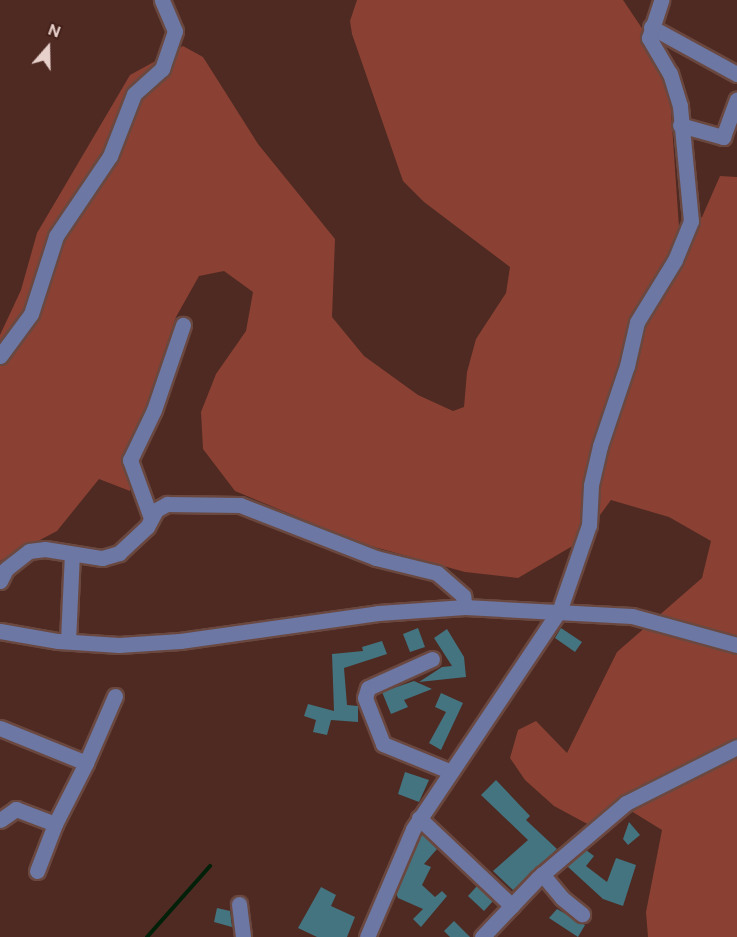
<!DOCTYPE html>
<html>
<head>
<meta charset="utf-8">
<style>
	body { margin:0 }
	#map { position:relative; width:737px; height:937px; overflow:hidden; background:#4e2a22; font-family:"DM Sans",sans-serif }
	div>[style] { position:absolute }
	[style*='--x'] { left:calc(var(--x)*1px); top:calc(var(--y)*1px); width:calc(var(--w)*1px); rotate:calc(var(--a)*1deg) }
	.green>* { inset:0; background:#8a4133 }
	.stream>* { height:4px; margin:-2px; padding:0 2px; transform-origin:2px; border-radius:2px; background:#00200a }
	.building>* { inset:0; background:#43747f }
	.roads { filter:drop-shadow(2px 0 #6a4840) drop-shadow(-2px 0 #6a4840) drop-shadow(0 2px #6a4840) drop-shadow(0 -2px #6a4840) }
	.minor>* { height:15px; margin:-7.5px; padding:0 7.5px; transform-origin:7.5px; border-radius:7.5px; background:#6c77a3 }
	span { translate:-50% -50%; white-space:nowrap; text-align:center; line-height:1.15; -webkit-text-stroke:4.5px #432019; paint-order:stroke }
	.north { position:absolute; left:18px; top:18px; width:60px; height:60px; -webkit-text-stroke:4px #432019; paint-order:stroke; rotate:20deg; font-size:16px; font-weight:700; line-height:24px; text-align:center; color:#e8d0cb }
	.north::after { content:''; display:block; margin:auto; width:21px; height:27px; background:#e8d0cb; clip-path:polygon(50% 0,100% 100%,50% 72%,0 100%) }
</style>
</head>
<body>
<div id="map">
	<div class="green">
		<div style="clip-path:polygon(357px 0,623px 0,668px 67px,679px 227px,702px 217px,720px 176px,737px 177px,737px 937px,648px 937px,646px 912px,662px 830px,623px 806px,593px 827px,554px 806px,525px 780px,510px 758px,518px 730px,536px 721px,567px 753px,617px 652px,702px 578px,711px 541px,669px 517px,611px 500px,581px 541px,518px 578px,465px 572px,360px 543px,235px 491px,203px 449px,201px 412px,216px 374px,246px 331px,253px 292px,224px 271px,199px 276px,176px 317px,144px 412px,130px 491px,99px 479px,57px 531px,0 561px,0 335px,21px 290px,37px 233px,130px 75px,183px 46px,203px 57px,258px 144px,335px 239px,332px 317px,364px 356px,418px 395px,453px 411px,464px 407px,467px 372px,476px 339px,506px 293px,510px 267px,424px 202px,403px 181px,352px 34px,350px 21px)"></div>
	</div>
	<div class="stream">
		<div style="--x:147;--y:937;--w:95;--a:-48.4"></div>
	</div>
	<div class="building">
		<div style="clip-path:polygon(418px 628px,425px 647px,410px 652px,403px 634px)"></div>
		<div style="clip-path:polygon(561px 628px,582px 642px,575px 652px,555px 638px)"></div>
		<div style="clip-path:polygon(447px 629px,464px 657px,466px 677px,419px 682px,442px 667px,452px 666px,434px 638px)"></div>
		<div style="clip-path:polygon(382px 641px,387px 654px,344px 668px,347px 705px,358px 706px,358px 722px,331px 720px,327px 735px,313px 732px,316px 720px,304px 716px,308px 704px,334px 711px,332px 654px,363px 651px,362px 647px)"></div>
		<div style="clip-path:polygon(414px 681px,432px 689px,404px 700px,408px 707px,391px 714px,382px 692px)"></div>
		<div style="clip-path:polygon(441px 693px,463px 703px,441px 750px,429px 743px,446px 712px,435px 707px)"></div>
		<div style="clip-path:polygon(405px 772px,429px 780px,419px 802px,398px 794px)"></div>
		<div style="clip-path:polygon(496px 780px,530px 816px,526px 820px,557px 849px,513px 890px,493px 871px,528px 840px,481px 795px)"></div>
		<div style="clip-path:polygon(629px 822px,640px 835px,628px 845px,623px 839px)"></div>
		<div style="clip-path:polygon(422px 834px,437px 849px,424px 864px,431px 867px,422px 885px,435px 897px,442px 891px,447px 896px,421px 927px,413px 919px,423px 909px,398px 898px,396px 893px)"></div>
		<div style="clip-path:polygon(586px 850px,594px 856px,586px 866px,607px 882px,616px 858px,636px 865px,623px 906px,603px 899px,567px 866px)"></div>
		<div style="clip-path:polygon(477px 886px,493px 901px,484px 911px,468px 896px)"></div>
		<div style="clip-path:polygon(321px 887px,336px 895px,331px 906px,355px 917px,347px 937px,317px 937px,298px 928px)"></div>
		<div style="clip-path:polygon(217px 908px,230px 911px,232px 927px,214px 922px)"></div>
		<div style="clip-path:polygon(557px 909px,585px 925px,578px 937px,549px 918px)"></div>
		<div style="clip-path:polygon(454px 921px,470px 937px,450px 937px,444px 931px)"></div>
	</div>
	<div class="roads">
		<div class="minor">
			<div style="--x:651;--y:27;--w:98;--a:28.7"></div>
			<div style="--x:680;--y:125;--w:45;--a:15.6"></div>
			<div style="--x:723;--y:137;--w:40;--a:-69.8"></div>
			<div style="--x:0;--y:356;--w:52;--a:-53.6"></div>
			<div style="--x:31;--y:314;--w:82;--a:-72.2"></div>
			<div style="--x:56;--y:236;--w:97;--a:-56"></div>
			<div style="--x:110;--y:156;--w:66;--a:-68.8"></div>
			<div style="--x:134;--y:94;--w:38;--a:-42"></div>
			<div style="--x:162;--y:69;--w:40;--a:-71.1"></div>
			<div style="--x:175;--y:31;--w:34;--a:-113"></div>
			<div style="--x:151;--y:518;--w:62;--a:-109.9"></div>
			<div style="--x:130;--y:460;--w:55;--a:-64.4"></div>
			<div style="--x:154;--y:410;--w:90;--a:-71.2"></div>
			<div style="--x:0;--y:581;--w:13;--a:-63"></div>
			<div style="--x:6;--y:569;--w:29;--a:-38"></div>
			<div style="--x:29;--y:551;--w:16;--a:-7"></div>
			<div style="--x:45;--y:549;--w:58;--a:9"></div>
			<div style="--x:102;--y:558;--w:18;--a:-16"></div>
			<div style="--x:119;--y:553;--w:38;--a:-43"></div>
			<div style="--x:147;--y:527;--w:19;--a:-62"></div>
			<div style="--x:156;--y:510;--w:13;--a:-29"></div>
			<div style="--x:167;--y:504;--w:73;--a:0.8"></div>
			<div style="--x:240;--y:505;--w:146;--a:21.3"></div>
			<div style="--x:376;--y:558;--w:63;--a:13.8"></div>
			<div style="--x:437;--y:573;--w:35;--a:41"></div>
			<div style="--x:463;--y:596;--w:11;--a:80"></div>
			<div style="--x:0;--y:631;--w:59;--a:9.8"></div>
			<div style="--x:58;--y:641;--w:61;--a:3.8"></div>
			<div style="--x:119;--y:645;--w:61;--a:-3.8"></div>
			<div style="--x:180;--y:641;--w:200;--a:-8"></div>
			<div style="--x:378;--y:613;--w:87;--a:-3.9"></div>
			<div style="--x:465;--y:607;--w:167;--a:3.1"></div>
			<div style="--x:632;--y:616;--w:109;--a:15.4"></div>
			<div style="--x:68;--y:641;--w:87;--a:-87.4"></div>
			<div style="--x:432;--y:659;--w:70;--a:155.6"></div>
			<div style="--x:368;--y:688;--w:10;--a:107"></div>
			<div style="--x:365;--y:698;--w:49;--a:68.6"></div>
			<div style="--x:383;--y:744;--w:71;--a:22.2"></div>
			<div style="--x:0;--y:728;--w:93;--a:22.1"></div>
			<div style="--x:86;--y:763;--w:68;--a:116.9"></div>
			<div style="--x:55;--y:824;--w:42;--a:-159"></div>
			<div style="--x:16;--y:809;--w:19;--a:145"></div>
			<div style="--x:86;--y:763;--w:73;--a:-66.6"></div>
			<div style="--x:419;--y:818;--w:128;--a:43.4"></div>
			<div style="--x:37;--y:871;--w:50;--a:-69"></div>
			<div style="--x:542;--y:874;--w:31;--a:50"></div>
			<div style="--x:562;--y:898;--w:26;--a:39"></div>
			<div style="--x:239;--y:904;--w:33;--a:83"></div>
			<div style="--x:367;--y:937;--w:117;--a:-66.9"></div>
			<div style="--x:413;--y:829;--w:265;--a:-56.2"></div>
			<div style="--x:560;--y:609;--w:89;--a:-71"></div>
			<div style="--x:589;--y:525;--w:40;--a:-87.1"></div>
			<div style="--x:591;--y:485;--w:40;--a:-77"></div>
			<div style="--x:600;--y:446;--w:84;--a:-71.4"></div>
			<div style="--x:627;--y:366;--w:45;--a:-77.2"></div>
			<div style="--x:637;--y:322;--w:73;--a:-58.5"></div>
			<div style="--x:675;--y:260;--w:42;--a:-67.7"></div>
			<div style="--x:691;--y:221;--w:116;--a:-95.5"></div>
			<div style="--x:680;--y:106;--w:34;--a:-107"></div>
			<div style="--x:670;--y:74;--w:42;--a:-120.3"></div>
			<div style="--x:649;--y:38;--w:40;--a:-72"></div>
			<div style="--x:482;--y:937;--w:81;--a:-46.5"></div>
			<div style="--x:538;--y:878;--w:116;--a:-40.4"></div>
			<div style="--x:626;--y:803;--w:124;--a:-26.8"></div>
		</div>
	</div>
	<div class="north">N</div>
</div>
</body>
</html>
